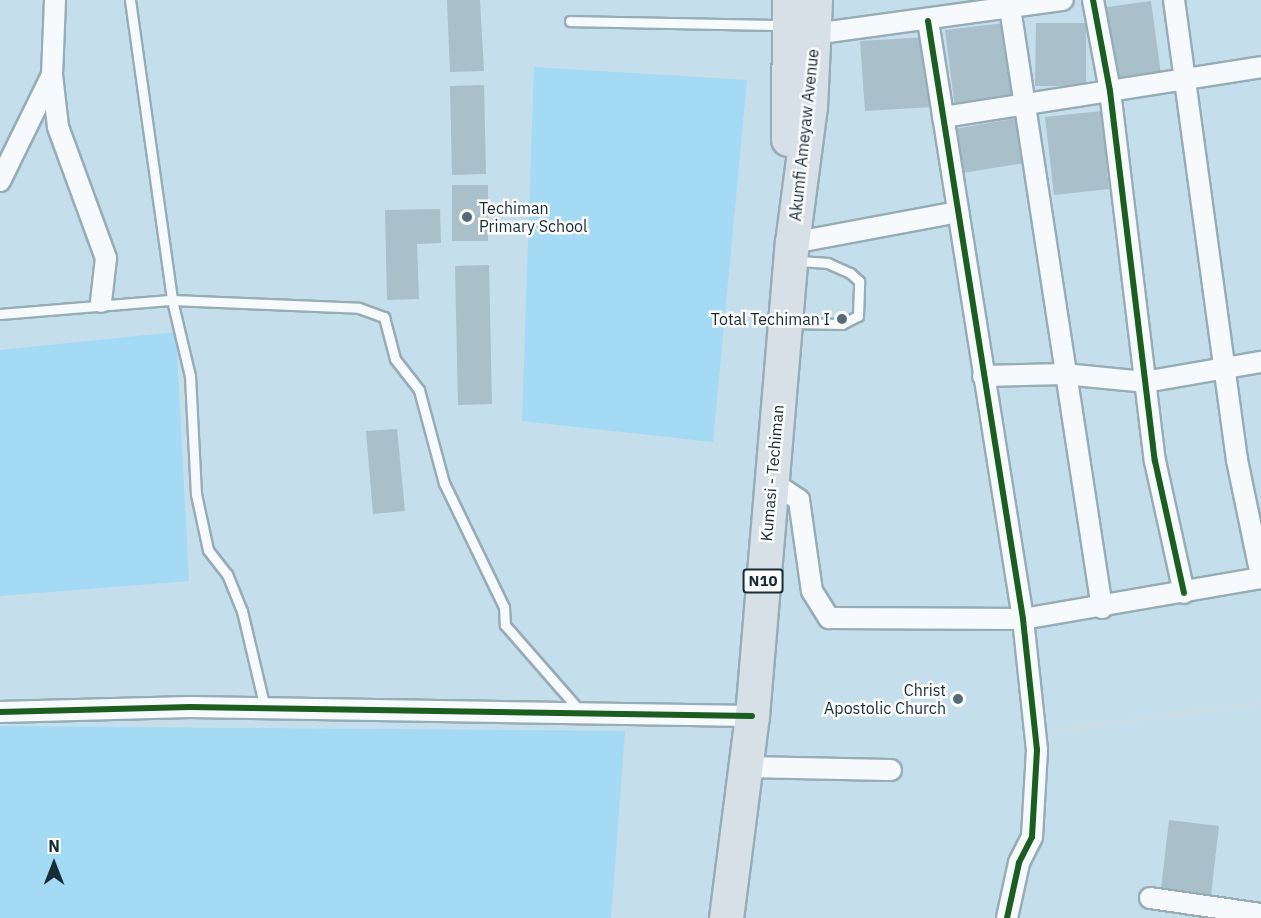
<!DOCTYPE html>
<html>
<head>
<meta charset="utf-8">
<style>
	body { margin:0 }
	#map { position:relative; width:1261px; height:918px; overflow:hidden; background:#c5deeb; font-family:"IBM Plex Sans",sans-serif }
	div>[style] { position:absolute }
	[style*='--x'] { left:calc(var(--x)*1px); top:calc(var(--y)*1px); width:calc(var(--w)*1px); rotate:calc(var(--a)*1deg) }
	.green>* { inset:0; background:#a4daf4 }
	.building>* { inset:0; background:#a9bfca }
	.path>* { height:4px; margin-top:-2px; transform-origin:0; background:repeating-linear-gradient(90deg,#d3dbdf 0 3px,transparent 0 6px) }
	.roads { filter:drop-shadow(2px 0 #96acb7) drop-shadow(-2px 0 #96acb7) drop-shadow(0 2px #96acb7) drop-shadow(0 -2px #96acb7) }
	.service>* { height:9px; margin:-4.5px; padding:0 4.5px; transform-origin:4.5px; border-radius:4.5px; background:#f6fafc }
	.minor>* { height:20px; margin:-10px; padding:0 10px; transform-origin:10px; border-radius:10px; background:#f6fafc }
	.trunk>* { height:33px; margin:-16.5px; padding:0 16.5px; transform-origin:16.5px; border-radius:16.5px; background:#d6e0e6 }
	.cycleway>* { height:6px; margin:-3px; padding:0 3px; transform-origin:3px; border-radius:3px; background:#1b5e20 }
	.dots>* { width:16px; height:16px; translate:-50% -50%; box-sizing:border-box; border:3px solid #fcfcfc; border-radius:50% }
	span { translate:-50% -50%; white-space:nowrap; text-align:center; line-height:1.15; -webkit-text-stroke:5px #fcfcfc; paint-order:stroke }
	.shield-label span { padding:2px 4px; background:#fcfcfc; border:2px solid; border-radius:4px; -webkit-text-stroke-width:0 }
	.shield-label { font-size:15px; color:#162d38; font-weight:700 }
	.street-label { font-size:16px; color:#162d38 }
	.poi-label { font-size:16px; color:#162d38 }
	.left { translate:0 -50%; text-align:left }
	.right { translate:-100% -50%; text-align:right }
	.north { position:absolute; left:24px; top:834px; width:60px; height:60px; -webkit-text-stroke:4px #fcfcfc; paint-order:stroke; rotate:0deg; font-size:16px; font-weight:700; line-height:24px; text-align:center; color:#162d38 }
	.north::after { content:''; display:block; margin:auto; width:21px; height:27px; background:#162d38; clip-path:polygon(50% 0,100% 100%,50% 72%,0 100%) }
</style>
</head>
<body>
<div id="map">
	<div class="green">
		<div style="clip-path:polygon(534px 67px,747px 80px,713px 442px,522px 421px)"></div>
		<div style="clip-path:polygon(176px 332px,189px 581px,0 596px,0 350px)"></div>
		<div style="clip-path:polygon(0 726px,625px 731px,611px 918px,0 918px)"></div>
	</div>
	<div class="building">
		<div style="clip-path:polygon(447px 0,480px 0,484px 71px,450px 72px)"></div>
		<div style="clip-path:polygon(1151px 1px,1161px 75px,1118px 80px,1107px 7px)"></div>
		<div style="clip-path:polygon(1004px 23px,1013px 102px,955px 108px,945px 30px)"></div>
		<div style="clip-path:polygon(1036px 23px,1086px 23px,1086px 86px,1035px 86px)"></div>
		<div style="clip-path:polygon(928px 37px,932px 107px,865px 111px,860px 41px)"></div>
		<div style="clip-path:polygon(484px 85px,486px 174px,452px 175px,450px 86px)"></div>
		<div style="clip-path:polygon(1101px 111px,1109px 189px,1054px 195px,1045px 117px)"></div>
		<div style="clip-path:polygon(1017px 118px,1025px 163px,962px 173px,955px 129px)"></div>
		<div style="clip-path:polygon(452px 185px,488px 185px,488px 241px,452px 241px)"></div>
		<div style="clip-path:polygon(440px 209px,441px 243px,417px 244px,419px 299px,387px 300px,385px 210px)"></div>
		<div style="clip-path:polygon(489px 265px,492px 404px,458px 405px,455px 266px)"></div>
		<div style="clip-path:polygon(397px 429px,405px 511px,373px 514px,366px 431px)"></div>
		<div style="clip-path:polygon(1169px 820px,1219px 826px,1211px 895px,1161px 889px)"></div>
	</div>
	<div class="path">
		<div style="--x:1054;--y:731;--w:209;--a:-7.7"></div>
	</div>
	<div class="roads">
		<div class="service">
			<div style="--x:130;--y:0;--w:303;--a:82"></div>
			<div style="--x:172;--y:300;--w:78;--a:76.7"></div>
			<div style="--x:190;--y:376;--w:118;--a:87.1"></div>
			<div style="--x:196;--y:494;--w:57;--a:77.9"></div>
			<div style="--x:208;--y:550;--w:31;--a:52"></div>
			<div style="--x:227;--y:574;--w:40;--a:68"></div>
			<div style="--x:242;--y:611;--w:100;--a:76.7"></div>
			<div style="--x:570;--y:21;--w:213;--a:1.1"></div>
			<div style="--x:0;--y:314;--w:173;--a:-4.7"></div>
			<div style="--x:172;--y:300;--w:187;--a:2.4"></div>
			<div style="--x:359;--y:308;--w:27;--a:20"></div>
			<div style="--x:384;--y:317;--w:43;--a:75.3"></div>
			<div style="--x:395;--y:359;--w:39;--a:52"></div>
			<div style="--x:419;--y:390;--w:96;--a:75"></div>
			<div style="--x:444;--y:483;--w:138;--a:64.2"></div>
			<div style="--x:504;--y:607;--w:18;--a:87"></div>
			<div style="--x:505;--y:625;--w:116;--a:48.9"></div>
			<div style="--x:792;--y:323;--w:50;--a:1.1"></div>
			<div style="--x:842;--y:324;--w:18;--a:-27"></div>
			<div style="--x:858;--y:316;--w:35;--a:-88"></div>
			<div style="--x:859;--y:281;--w:12;--a:-138"></div>
			<div style="--x:850;--y:273;--w:24;--a:-156"></div>
			<div style="--x:828;--y:263;--w:32;--a:-176"></div>
		</div>
		<div class="minor">
			<div style="--x:1093;--y:0;--w:93;--a:79.4"></div>
			<div style="--x:1110;--y:91;--w:373;--a:83.1"></div>
			<div style="--x:1155;--y:461;--w:135;--a:77.6"></div>
			<div style="--x:1174;--y:0;--w:464;--a:82.2"></div>
			<div style="--x:1237;--y:460;--w:118;--a:78.3"></div>
			<div style="--x:1010;--y:8;--w:607;--a:81.28"></div>
			<div style="--x:928;--y:21;--w:605;--a:80.97"></div>
			<div style="--x:1023;--y:619;--w:132;--a:83.9"></div>
			<div style="--x:1037;--y:750;--w:87;--a:93.3"></div>
			<div style="--x:1032;--y:837;--w:29;--a:117"></div>
			<div style="--x:1019;--y:863;--w:56;--a:102.3"></div>
			<div style="--x:814;--y:34;--w:251;--a:-7.8"></div>
			<div style="--x:52;--y:75;--w:52;--a:83.4"></div>
			<div style="--x:58;--y:127;--w:140;--a:69.9"></div>
			<div style="--x:106;--y:258;--w:44;--a:96.5"></div>
			<div style="--x:943;--y:117;--w:322;--a:-8.9"></div>
			<div style="--x:0;--y:181;--w:118;--a:-63.9"></div>
			<div style="--x:52;--y:75;--w:75;--a:-87.7"></div>
			<div style="--x:792;--y:243;--w:169;--a:-10.6"></div>
			<div style="--x:983;--y:376;--w:81;--a:-1.4"></div>
			<div style="--x:1064;--y:374;--w:81;--a:5.6"></div>
			<div style="--x:1145;--y:382;--w:118;--a:-9.8"></div>
			<div style="--x:771;--y:481;--w:34;--a:34"></div>
			<div style="--x:799;--y:500;--w:92;--a:81.9"></div>
			<div style="--x:812;--y:591;--w:32;--a:58"></div>
			<div style="--x:829;--y:618;--w:194;--a:0.3"></div>
			<div style="--x:1023;--y:619;--w:242;--a:-9.8"></div>
			<div style="--x:0;--y:712;--w:190;--a:-1.5"></div>
			<div style="--x:190;--y:707;--w:562;--a:0.92"></div>
			<div style="--x:746;--y:767;--w:145;--a:1.2"></div>
			<div style="--x:1150;--y:898;--w:112;--a:8.2"></div>
		</div>
		<div class="trunk">
			<div style="--x:788;--y:139;--w:139;--a:-89.6"></div>
			<div style="--x:726;--y:918;--w:204;--a:-82.7"></div>
			<div style="--x:752;--y:716;--w:475;--a:-85.2"></div>
			<div style="--x:792;--y:243;--w:137;--a:-82.5"></div>
			<div style="--x:810;--y:107;--w:107;--a:-87.3"></div>
		</div>
	</div>
	<div class="cycleway">
		<div style="--x:1093;--y:0;--w:93;--a:79.4"></div>
		<div style="--x:1110;--y:91;--w:373;--a:83.1"></div>
		<div style="--x:1155;--y:461;--w:135;--a:77.6"></div>
		<div style="--x:928;--y:21;--w:605;--a:80.97"></div>
		<div style="--x:1023;--y:619;--w:132;--a:83.9"></div>
		<div style="--x:1037;--y:750;--w:87;--a:93.3"></div>
		<div style="--x:1032;--y:837;--w:29;--a:117"></div>
		<div style="--x:1019;--y:863;--w:56;--a:102.3"></div>
		<div style="--x:0;--y:712;--w:190;--a:-1.5"></div>
		<div style="--x:190;--y:707;--w:562;--a:0.92"></div>
	</div>
	<div class="dots">
		<div style="left:467px;top:217px;background:#536b77"></div>
		<div style="left:842px;top:319px;background:#536b77"></div>
		<div style="left:958px;top:699px;background:#536b77"></div>
	</div>
	<div class="shield-label">
		<span style="left:763px;top:581px">N10</span>
	</div>
	<div class="street-label">
		<span style="left:804px;top:135px;rotate:-84deg">Akumfi Ameyaw Avenue</span>
		<span style="left:772px;top:473px;rotate:-85deg">Kumasi - Techiman</span>
	</div>
	<div class="poi-label">
		<span class="left" style="left:479px;top:217px">Techiman<br>Primary School</span>
		<span class="right" style="left:830px;top:319px">Total Techiman I</span>
		<span class="right" style="left:946px;top:699px">Christ<br>Apostolic Church</span>
	</div>
	<div class="north">N</div>
</div>
</body>
</html>
